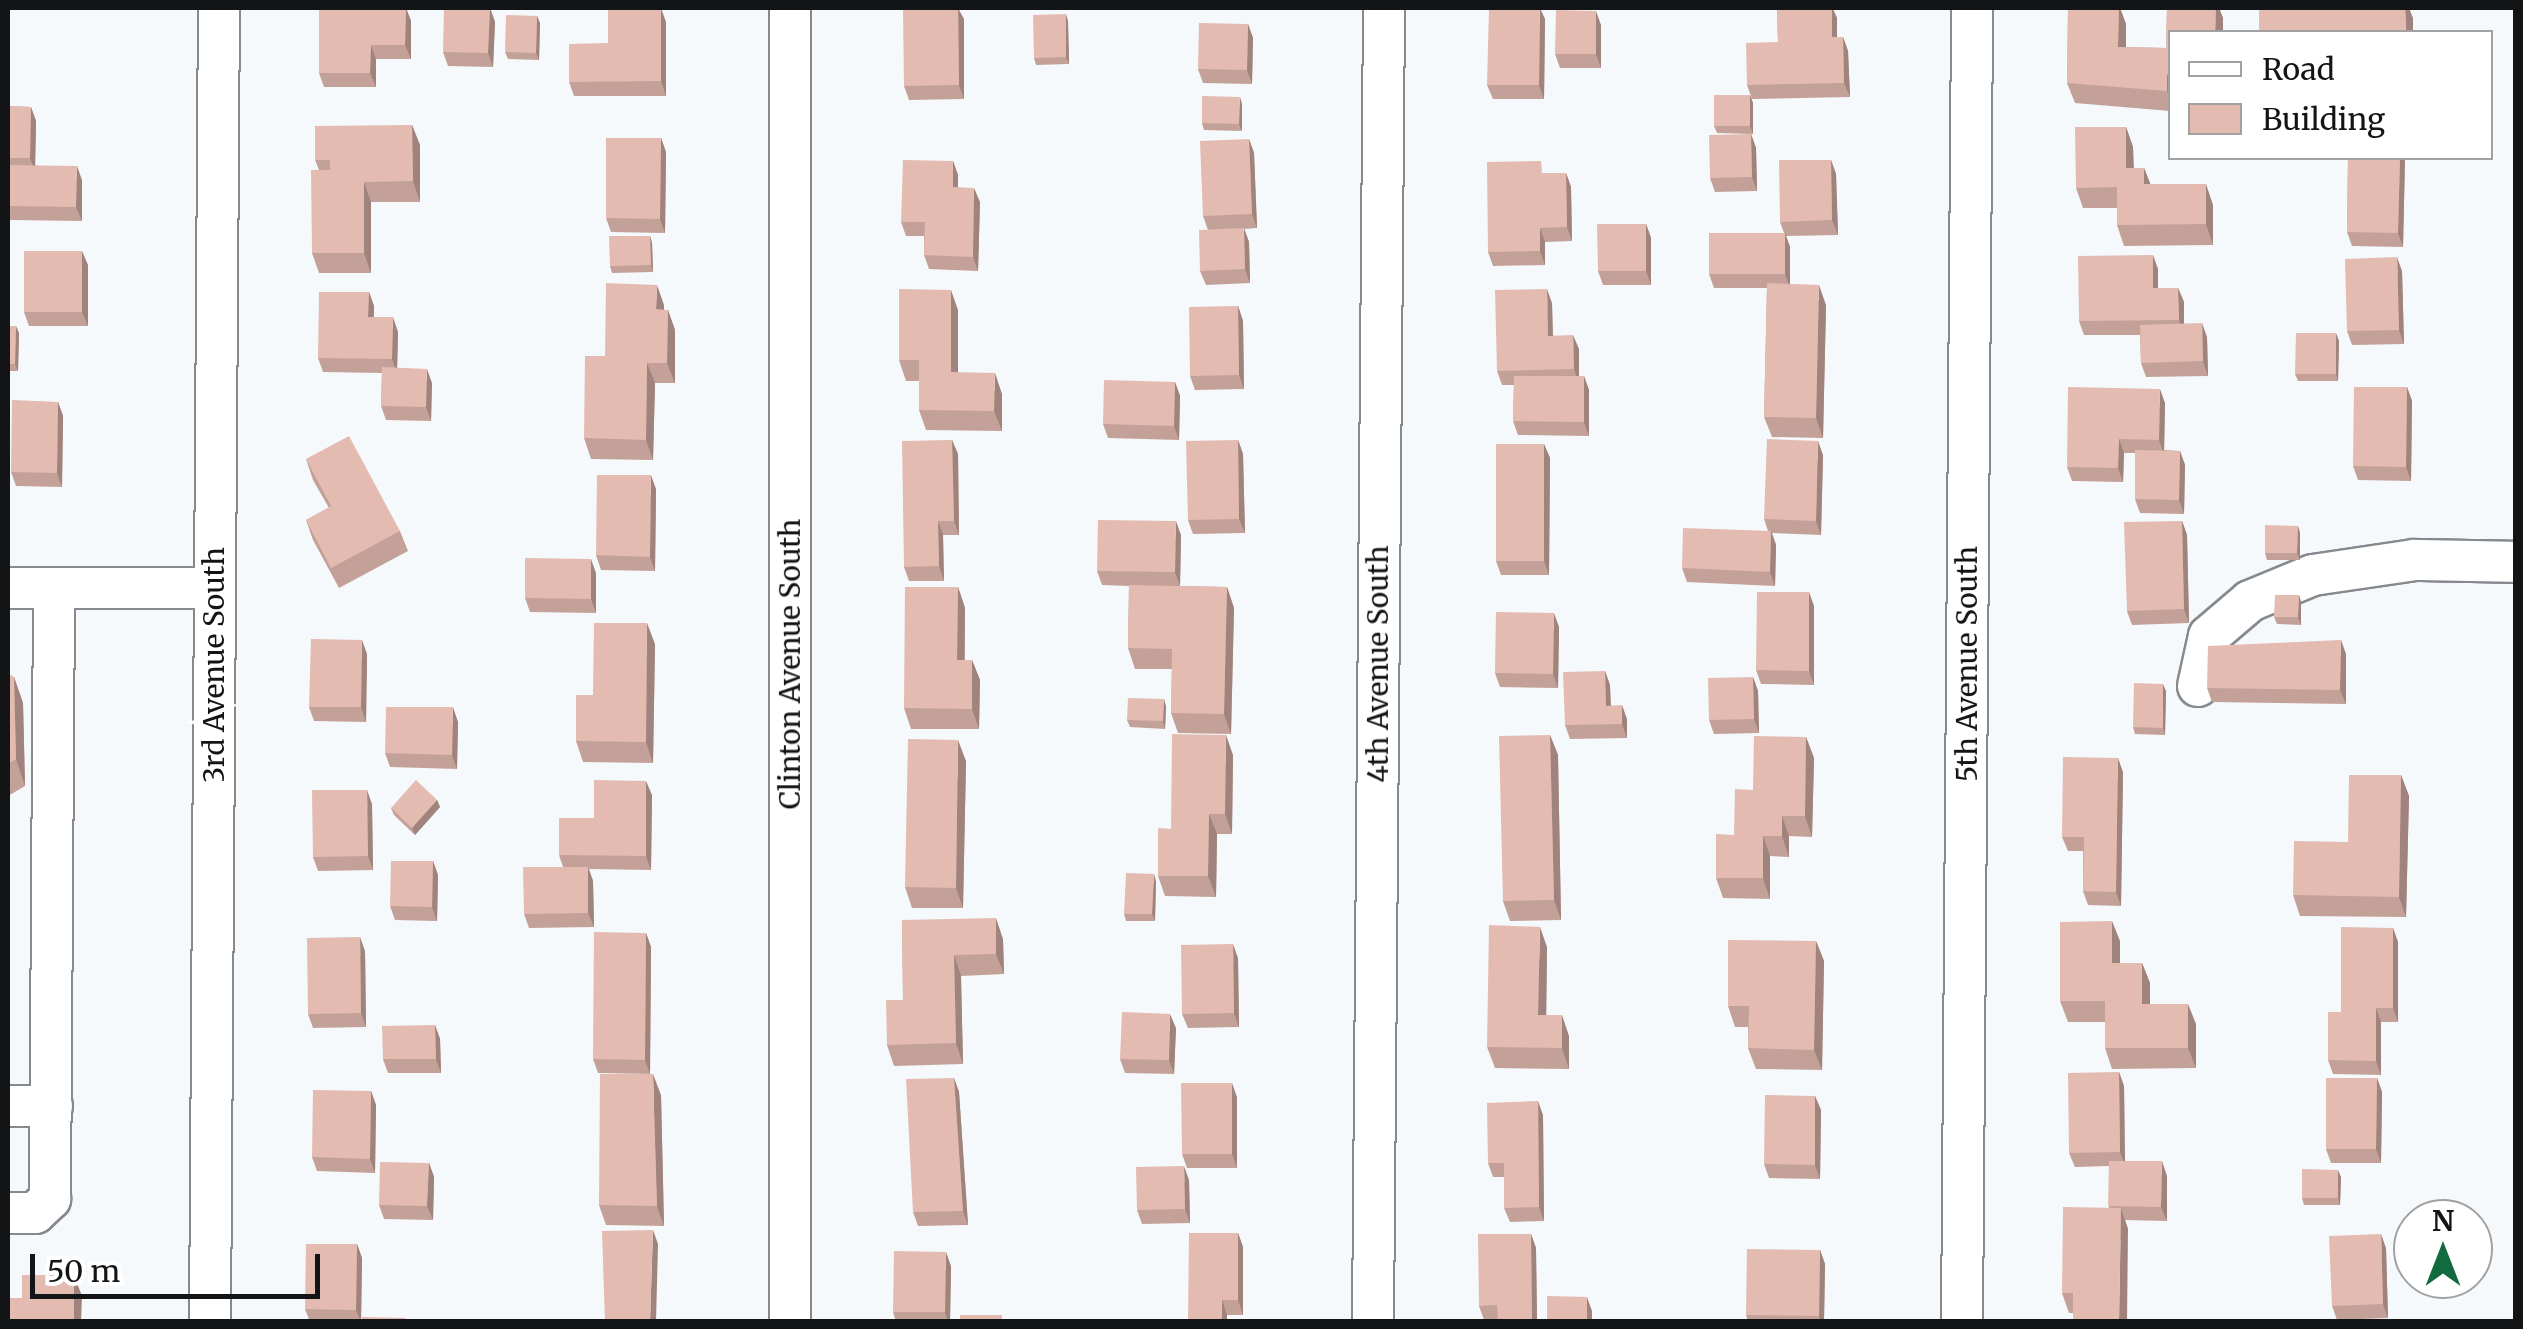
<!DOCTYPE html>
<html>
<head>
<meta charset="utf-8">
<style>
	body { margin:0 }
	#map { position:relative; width:2523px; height:1329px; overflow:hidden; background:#f5f9fc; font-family:Merriweather,serif }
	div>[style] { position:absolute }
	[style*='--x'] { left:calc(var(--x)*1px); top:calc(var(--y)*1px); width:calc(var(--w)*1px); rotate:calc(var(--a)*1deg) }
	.roads { filter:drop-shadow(2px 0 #86898d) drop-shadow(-2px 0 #86898d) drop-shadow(0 2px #86898d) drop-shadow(0 -2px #86898d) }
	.minor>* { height:40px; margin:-20px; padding:0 20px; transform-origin:20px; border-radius:20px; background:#fff }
	.wall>* { inset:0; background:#c3a198 }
	.shaded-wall>* { inset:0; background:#9f837c }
	.building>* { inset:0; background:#e3bbb1 }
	span { translate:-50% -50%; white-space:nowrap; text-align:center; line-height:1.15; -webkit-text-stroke:10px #fff; paint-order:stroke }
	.street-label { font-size:28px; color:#131416 }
	.frame { position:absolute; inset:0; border:10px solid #131416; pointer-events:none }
	.legend { position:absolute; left:2168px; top:30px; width:325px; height:130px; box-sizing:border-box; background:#fff; border:2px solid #a1a1a2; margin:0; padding:12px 18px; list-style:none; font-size:30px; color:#131416 }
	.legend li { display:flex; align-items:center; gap:20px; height:50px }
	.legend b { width:50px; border:2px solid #a1a1a2 }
	.north { position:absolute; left:2393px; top:1199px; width:100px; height:100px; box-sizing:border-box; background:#fff; border:2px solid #a1a1a2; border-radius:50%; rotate:0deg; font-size:28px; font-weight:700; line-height:40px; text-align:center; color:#131416 }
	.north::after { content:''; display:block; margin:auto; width:35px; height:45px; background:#116b3e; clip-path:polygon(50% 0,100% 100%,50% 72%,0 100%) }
	.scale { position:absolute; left:30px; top:1254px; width:290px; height:45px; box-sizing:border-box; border:5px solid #131416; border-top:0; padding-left:12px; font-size:30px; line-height:35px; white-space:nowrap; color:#131416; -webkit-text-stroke:8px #fff; paint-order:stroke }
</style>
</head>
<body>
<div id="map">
	<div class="roads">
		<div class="minor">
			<div style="--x:790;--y:8;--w:1314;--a:90"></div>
			<div style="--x:8;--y:588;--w:207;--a:0"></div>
			<div style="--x:2198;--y:686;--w:51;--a:-77.6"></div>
			<div style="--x:2209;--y:636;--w:54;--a:-40.5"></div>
			<div style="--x:2250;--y:601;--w:68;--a:-22.4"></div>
			<div style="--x:2313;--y:575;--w:102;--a:-8.4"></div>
			<div style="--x:2414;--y:560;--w:102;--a:1.1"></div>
			<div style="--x:8;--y:1106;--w:44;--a:0"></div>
			<div style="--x:8;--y:1213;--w:27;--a:0"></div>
			<div style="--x:35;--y:1213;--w:21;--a:-43"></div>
			<div style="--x:50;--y:1199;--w:611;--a:-89.62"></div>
			<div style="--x:210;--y:1322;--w:1314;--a:-89.61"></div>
			<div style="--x:1373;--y:1322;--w:1314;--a:-89.52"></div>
			<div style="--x:1962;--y:1322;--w:1314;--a:-89.56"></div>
		</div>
	</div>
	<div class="wall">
		<div style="clip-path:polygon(406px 8px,411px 21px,411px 59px,376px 59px,376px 87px,324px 87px,319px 73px)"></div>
		<div style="clip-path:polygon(490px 8px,495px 22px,493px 67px,448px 66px,443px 52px)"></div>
		<div style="clip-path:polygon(1777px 8px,1833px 8px,1837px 18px,1837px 37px,1843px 37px,1848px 51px,1850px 97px,1752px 99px,1747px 85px,1778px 42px)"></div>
		<div style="clip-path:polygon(2068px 8px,2120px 8px,2126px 24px,2126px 47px,2166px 48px,2167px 8px,2219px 8px,2223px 18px,2170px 32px,2170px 111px,2075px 103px,2067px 83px)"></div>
		<div style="clip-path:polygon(537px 16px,540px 23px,539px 60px,508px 59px,505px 52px)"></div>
		<div style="clip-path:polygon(964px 19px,964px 99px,909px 100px,904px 86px)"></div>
		<div style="clip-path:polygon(1545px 19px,1544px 99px,1493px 99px,1487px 85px)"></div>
		<div style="clip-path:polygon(1068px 21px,1069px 64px,1036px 65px,1034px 58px)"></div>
		<div style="clip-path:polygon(666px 22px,666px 96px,574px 96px,569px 82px)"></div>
		<div style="clip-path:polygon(1248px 24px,1253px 38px,1252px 84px,1203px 83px,1198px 69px)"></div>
		<div style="clip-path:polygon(1601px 25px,1601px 68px,1560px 68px,1555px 54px)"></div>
		<div style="clip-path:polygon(1750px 95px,1753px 103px,1753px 134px,1717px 133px,1714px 126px)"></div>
		<div style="clip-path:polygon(1242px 104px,1242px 131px,1204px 130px,1202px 123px)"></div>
		<div style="clip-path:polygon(8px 106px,31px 107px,36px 121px,35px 165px,82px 180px,82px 221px,10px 220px,8px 212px)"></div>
		<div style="clip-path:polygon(412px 125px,420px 145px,420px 202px,371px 202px,371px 273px,319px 273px,312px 253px,319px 170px,315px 160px)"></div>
		<div style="clip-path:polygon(2126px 127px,2133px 147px,2134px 168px,2144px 168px,2150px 184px,2213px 205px,2213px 245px,2124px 246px,2117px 225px,2117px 208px,2083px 208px,2076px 188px)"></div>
		<div style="clip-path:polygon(1751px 134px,1756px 148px,1757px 191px,1715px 192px,1710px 178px)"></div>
		<div style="clip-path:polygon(661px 138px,666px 152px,665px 233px,611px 232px,606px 218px)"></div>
		<div style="clip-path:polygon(1249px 139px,1254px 153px,1257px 228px,1244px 229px,1249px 242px,1250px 283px,1206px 285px,1200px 271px,1208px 230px,1203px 216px)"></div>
		<div style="clip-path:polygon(2348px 158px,2405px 158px,2403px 247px,2352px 246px,2347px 232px)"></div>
		<div style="clip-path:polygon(1831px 160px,1836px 174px,1838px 235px,1786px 236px,1790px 247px,1790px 284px,1826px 305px,1823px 438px,1772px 437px,1764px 417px,1767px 288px,1714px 288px,1709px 274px,1784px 233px,1780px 222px)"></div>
		<div style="clip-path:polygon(953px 161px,958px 175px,958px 187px,980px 202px,978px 271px,929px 269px,924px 255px,924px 236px,906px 236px,901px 222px)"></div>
		<div style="clip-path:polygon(1546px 173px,1566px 173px,1571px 187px,1572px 241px,1545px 242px,1545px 265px,1493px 266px,1488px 252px)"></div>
		<div style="clip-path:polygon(1646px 224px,1651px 238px,1651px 285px,1603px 285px,1598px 271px)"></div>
		<div style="clip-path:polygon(650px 236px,652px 243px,653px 272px,612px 273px,610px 266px)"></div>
		<div style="clip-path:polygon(88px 265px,88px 326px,29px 326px,24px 312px)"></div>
		<div style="clip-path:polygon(2158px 269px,2158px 288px,2178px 288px,2184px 302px,2184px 324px,2207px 337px,2208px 376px,2146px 377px,2141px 363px,2140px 335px,2084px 335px,2079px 321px)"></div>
		<div style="clip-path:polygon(2402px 271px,2404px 344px,2352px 345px,2347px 331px)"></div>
		<div style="clip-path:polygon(369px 292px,374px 306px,374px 317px,398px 332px,397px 368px,432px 383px,431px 421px,386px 420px,381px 406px,382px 373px,323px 372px,318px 358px)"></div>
		<div style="clip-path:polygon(1552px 303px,1553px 335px,1579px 349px,1579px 376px,1584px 376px,1589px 390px,1589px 436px,1518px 435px,1513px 421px,1514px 385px,1502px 385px,1497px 371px)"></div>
		<div style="clip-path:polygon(664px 305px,664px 310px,668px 310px,675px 330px,675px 383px,655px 383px,653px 460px,591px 459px,584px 438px,605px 356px)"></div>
		<div style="clip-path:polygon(1238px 306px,1243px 321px,1244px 389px,1195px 390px,1190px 376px)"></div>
		<div style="clip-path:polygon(958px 310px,958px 373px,1002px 394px,1002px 431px,926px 430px,919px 410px,919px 381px,906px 381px,899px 360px)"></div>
		<div style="clip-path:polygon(8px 326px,19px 333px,18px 371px,8px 371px)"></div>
		<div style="clip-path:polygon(2339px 341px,2338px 381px,2298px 381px,2295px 374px)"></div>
		<div style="clip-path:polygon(1175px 382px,1180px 396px,1179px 440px,1108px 438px,1103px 424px)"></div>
		<div style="clip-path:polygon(2407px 387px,2412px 401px,2411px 481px,2358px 480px,2353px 466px)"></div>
		<div style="clip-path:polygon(58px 402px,63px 416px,62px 487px,16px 486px,11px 472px)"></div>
		<div style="clip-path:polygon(2165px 403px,2164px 450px,2180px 451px,2185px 465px,2184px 514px,2140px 513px,2135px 499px,2135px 453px,2124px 453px,2123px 482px,2072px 481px,2067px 467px)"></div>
		<div style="clip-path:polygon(952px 440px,958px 454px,959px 535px,943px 535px,944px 581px,909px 581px,904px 567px)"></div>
		<div style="clip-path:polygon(1238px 440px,1243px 454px,1245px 533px,1193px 534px,1188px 520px)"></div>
		<div style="clip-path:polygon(1544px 444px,1550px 458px,1549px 575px,1501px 575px,1496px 561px)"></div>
		<div style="clip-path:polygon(1823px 455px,1821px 535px,1772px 533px,1776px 545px,1775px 586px,1687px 582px,1682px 568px,1768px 531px,1764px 519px)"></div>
		<div style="clip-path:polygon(306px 459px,400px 531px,408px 551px,339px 588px,313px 540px,306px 520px,329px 508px,313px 480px)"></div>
		<div style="clip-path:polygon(656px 489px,655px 571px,601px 570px,596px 555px)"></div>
		<div style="clip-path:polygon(2182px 521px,2187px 535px,2189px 623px,2132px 625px,2127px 611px)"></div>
		<div style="clip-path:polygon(2298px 526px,2300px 533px,2300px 560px,2267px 560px,2265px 553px)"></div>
		<div style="clip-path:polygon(1181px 535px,1180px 586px,1227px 587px,1234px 608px,1231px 734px,1178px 733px,1171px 713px,1172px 669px,1135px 669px,1128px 648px,1129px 586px,1102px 585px,1097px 571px)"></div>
		<div style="clip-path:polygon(596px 573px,596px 613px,530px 612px,525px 598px)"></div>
		<div style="clip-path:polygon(958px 587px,965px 608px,965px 660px,972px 660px,980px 680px,979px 729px,911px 729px,904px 708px)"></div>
		<div style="clip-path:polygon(2299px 595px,2301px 602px,2301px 625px,2277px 624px,2274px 617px)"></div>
		<div style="clip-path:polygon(1814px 606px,1814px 685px,1761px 684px,1756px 670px)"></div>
		<div style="clip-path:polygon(1559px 627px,1558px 688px,1500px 687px,1495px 673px)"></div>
		<div style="clip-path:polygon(655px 644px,653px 763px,583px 762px,576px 741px)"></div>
		<div style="clip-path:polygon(367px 654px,366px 722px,314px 721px,309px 707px)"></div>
		<div style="clip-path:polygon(2346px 654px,2346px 704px,2212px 702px,2207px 688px)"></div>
		<div style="clip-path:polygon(1605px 671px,1610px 685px,1611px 705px,1627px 719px,1627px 738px,1570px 739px,1565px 725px)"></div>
		<div style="clip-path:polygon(8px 674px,14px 677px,23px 703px,25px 786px,8px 796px)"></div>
		<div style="clip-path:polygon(1753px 677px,1758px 691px,1759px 733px,1714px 734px,1709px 720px)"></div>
		<div style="clip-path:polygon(2166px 691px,2165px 735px,2135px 734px,2133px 727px)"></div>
		<div style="clip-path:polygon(1164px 699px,1166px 707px,1165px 729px,1130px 727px,1127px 720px)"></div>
		<div style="clip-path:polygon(458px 722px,457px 769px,390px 767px,385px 753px)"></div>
		<div style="clip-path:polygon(1550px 735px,1558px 755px,1561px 920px,1510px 921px,1503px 901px)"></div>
		<div style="clip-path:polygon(1806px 737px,1814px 758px,1812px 837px,1789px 836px,1789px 857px,1770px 856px,1770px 899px,1723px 898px,1716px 878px,1753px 790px)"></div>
		<div style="clip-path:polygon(1233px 755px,1232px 834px,1217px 834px,1216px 897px,1165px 896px,1158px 876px,1171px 829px)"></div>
		<div style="clip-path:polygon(966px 761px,963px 908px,912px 908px,905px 887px)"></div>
		<div style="clip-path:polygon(2123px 772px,2121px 906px,2088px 905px,2083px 891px,2083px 851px,2068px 851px,2062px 837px)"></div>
		<div style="clip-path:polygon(2401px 775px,2409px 796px,2406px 917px,2300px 916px,2293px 895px,2348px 842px)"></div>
		<div style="clip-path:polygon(652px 795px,651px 870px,589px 869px,593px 881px,594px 927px,529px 928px,524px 914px,563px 867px,559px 855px,594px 818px)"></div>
		<div style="clip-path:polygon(437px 800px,440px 807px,415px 835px,394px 815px,391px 808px)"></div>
		<div style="clip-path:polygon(372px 804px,373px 870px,318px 871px,313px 857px)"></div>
		<div style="clip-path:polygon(433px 861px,438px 875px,437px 921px,395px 920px,390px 906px)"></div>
		<div style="clip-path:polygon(1156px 881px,1155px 921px,1126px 921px,1124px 914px)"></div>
		<div style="clip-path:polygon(902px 920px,1003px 939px,1004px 974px,961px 976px,963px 1064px,894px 1066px,887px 1045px,903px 1000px)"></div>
		<div style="clip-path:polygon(2393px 928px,2398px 942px,2398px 1022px,2381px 1022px,2381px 1075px,2333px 1074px,2328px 1060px,2341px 1012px)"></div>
		<div style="clip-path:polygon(646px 933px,651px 947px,650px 1074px,598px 1073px,593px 1059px)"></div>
		<div style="clip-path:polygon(1816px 941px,1824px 961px,1822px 1070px,1756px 1069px,1748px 1048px,1748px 1027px,1735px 1027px,1728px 1006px)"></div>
		<div style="clip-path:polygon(2120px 941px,2120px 963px,2142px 963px,2150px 983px,2150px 1004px,2196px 1024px,2196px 1068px,2112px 1069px,2105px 1048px,2105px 1022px,2068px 1022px,2060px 1001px)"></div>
		<div style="clip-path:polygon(1547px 947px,1546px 1015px,1569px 1036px,1569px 1069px,1495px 1068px,1487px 1047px)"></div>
		<div style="clip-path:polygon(365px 951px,366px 1027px,313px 1028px,308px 1014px)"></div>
		<div style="clip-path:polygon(1238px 958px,1239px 1027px,1188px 1028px,1182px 1014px)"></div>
		<div style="clip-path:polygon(435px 1025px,440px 1039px,441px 1073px,388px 1073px,383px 1059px)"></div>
		<div style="clip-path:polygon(1176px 1028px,1174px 1074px,1125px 1073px,1120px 1059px)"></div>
		<div style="clip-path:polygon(2119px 1072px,2124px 1086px,2125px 1161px,2167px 1176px,2167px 1221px,2125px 1220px,2128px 1229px,2073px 1313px,2069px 1313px,2062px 1293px,2109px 1208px,2109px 1166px,2075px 1167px,2069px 1153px)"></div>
		<div style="clip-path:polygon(954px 1078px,959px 1092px,968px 1225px,918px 1226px,913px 1212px)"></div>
		<div style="clip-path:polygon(2377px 1078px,2382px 1092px,2381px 1163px,2331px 1163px,2326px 1149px)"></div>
		<div style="clip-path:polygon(371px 1091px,376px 1105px,375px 1173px,317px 1171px,312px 1157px)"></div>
		<div style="clip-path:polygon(661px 1095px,664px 1226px,606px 1225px,599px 1205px)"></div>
		<div style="clip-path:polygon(1815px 1096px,1821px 1110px,1820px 1179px,1769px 1178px,1764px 1164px)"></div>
		<div style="clip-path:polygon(1237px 1097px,1237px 1168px,1187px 1168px,1182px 1154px)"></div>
		<div style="clip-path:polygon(1543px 1115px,1544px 1221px,1510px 1222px,1504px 1208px,1504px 1177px,1493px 1177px,1488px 1163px)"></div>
		<div style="clip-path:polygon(429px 1163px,434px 1177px,433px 1220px,384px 1219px,379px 1205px)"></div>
		<div style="clip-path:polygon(2341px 1177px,2340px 1205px,2304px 1205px,2302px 1198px)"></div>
		<div style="clip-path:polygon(1189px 1180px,1190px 1223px,1142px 1224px,1137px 1210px)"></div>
		<div style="clip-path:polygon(1238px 1233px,1243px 1247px,1243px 1315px,1227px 1315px,1188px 1322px)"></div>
		<div style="clip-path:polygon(1531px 1234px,1536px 1248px,1537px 1322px,1498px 1322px,1498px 1319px,1484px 1320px,1479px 1306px)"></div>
		<div style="clip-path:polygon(357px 1244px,362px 1258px,361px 1322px,310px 1322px,305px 1309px)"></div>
		<div style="clip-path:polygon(2386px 1248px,2388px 1318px,2337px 1320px,2332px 1306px)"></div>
		<div style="clip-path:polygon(1820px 1250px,1825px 1264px,1824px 1322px,1748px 1322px,1746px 1315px)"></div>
		<div style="clip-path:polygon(951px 1266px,950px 1322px,896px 1322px,893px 1312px)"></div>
	</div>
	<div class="shaded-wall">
		<div style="clip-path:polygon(406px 8px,411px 21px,411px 59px,405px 45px)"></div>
		<div style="clip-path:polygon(490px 8px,495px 22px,493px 67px,488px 53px)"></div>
		<div style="clip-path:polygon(661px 8px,666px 22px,666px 96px,661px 81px)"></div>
		<div style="clip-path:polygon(958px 8px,964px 19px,964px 99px,959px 85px)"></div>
		<div style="clip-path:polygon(1540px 8px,1545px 19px,1544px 99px,1539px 85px)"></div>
		<div style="clip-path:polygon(1832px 8px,1837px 18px,1837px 52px,1832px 37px)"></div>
		<div style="clip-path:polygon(2119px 8px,2120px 8px,2126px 24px,2126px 68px,2118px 47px)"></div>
		<div style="clip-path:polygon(2216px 8px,2219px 8px,2223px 18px,2223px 32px,2215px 32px)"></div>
		<div style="clip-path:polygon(2405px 8px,2409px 8px,2413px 18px,2413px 32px,2406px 32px)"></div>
		<div style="clip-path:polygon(1596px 11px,1601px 25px,1601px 68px,1596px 54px)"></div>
		<div style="clip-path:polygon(1066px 14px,1068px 21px,1069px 64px,1066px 57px)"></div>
		<div style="clip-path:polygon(537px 16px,540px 23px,539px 60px,536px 53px)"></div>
		<div style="clip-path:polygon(1248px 24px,1253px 38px,1252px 84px,1247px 70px)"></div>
		<div style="clip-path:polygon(1843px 37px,1848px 51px,1850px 97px,1844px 83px)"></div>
		<div style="clip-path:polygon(371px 45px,376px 59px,376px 87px,370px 73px)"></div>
		<div style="clip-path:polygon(2167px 74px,2170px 84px,2170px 100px,2167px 91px)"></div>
		<div style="clip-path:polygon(1750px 95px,1753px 103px,1753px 134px,1750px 126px)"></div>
		<div style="clip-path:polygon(1240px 97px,1242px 104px,1242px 131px,1239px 124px)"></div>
		<div style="clip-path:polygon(31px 107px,36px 121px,35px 172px,30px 158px)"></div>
		<div style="clip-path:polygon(412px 125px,420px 145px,420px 202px,413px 181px)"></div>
		<div style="clip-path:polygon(2126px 127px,2133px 147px,2134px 188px,2126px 168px)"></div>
		<div style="clip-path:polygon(1751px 134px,1756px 148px,1757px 191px,1752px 177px)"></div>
		<div style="clip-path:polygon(661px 138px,666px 152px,665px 233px,660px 219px)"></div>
		<div style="clip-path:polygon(1249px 139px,1254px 153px,1257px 228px,1252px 214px)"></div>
		<div style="clip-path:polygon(2400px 158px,2405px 158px,2403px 247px,2398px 233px)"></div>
		<div style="clip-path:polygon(1831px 160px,1836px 174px,1838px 235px,1832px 220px)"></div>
		<div style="clip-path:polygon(953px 161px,958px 175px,958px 201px,953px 187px)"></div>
		<div style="clip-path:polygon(77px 166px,82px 180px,82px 221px,76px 207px)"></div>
		<div style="clip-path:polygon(2144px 168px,2152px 188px,2144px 184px)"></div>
		<div style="clip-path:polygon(1566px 173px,1571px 187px,1572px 241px,1567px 227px)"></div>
		<div style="clip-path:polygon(364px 182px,371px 202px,371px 273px,364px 253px)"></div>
		<div style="clip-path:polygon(2206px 184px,2213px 205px,2213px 245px,2206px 224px)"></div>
		<div style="clip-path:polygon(974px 188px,980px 202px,978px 271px,973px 257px)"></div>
		<div style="clip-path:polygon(1646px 224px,1651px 238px,1651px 285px,1646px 271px)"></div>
		<div style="clip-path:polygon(1244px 228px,1249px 242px,1250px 283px,1245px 269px)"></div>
		<div style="clip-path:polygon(1540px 228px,1545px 242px,1545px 265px,1540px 251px)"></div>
		<div style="clip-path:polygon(1785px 233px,1790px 247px,1790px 288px,1785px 274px)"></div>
		<div style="clip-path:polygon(650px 236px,652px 243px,653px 272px,651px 265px)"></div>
		<div style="clip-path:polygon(82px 251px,88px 265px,88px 326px,82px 312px)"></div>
		<div style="clip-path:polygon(2153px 255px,2158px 269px,2158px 302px,2153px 288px)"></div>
		<div style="clip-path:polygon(2397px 257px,2402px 271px,2404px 344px,2399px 330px)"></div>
		<div style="clip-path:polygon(657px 285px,664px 305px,664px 330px,656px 309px)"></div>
		<div style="clip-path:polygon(1819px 285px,1826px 305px,1823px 438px,1816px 418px)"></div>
		<div style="clip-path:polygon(2178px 288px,2184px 302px,2184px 334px,2179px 320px)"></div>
		<div style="clip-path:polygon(1547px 289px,1552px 303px,1553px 350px,1548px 336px)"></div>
		<div style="clip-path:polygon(951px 290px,958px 310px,958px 393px,951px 372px)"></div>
		<div style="clip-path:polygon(369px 292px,374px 306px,373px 331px,368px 317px)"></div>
		<div style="clip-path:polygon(1238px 306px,1243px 321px,1244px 389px,1239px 375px)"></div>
		<div style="clip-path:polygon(668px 310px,675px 330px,675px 383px,667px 363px)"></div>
		<div style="clip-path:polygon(393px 317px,398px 332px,397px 373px,392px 359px)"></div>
		<div style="clip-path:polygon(2202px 323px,2207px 337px,2208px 376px,2203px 361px)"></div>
		<div style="clip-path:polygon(16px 326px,19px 333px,18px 371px,15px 364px)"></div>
		<div style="clip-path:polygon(2336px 333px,2339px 341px,2338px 381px,2336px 374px)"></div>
		<div style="clip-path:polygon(1573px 335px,1579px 349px,1579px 383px,1574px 369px)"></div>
		<div style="clip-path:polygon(647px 363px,655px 383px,653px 460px,646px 440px)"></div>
		<div style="clip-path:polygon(427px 369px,432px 383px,431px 421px,426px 407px)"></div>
		<div style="clip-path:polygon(995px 373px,1002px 394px,1002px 431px,994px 411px)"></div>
		<div style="clip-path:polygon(1584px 376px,1589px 390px,1589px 436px,1584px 422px)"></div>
		<div style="clip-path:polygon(1175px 382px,1180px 396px,1179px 440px,1174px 426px)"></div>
		<div style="clip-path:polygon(2407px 387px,2412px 401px,2411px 481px,2406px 467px)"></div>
		<div style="clip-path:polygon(2160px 389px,2165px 403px,2164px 454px,2159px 440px)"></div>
		<div style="clip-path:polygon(58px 402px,63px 416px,62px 487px,57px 473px)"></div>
		<div style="clip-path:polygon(2119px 439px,2124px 453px,2123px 482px,2118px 468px)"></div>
		<div style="clip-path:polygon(952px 440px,958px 454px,959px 535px,954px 521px)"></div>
		<div style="clip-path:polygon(1238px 440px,1243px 454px,1245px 533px,1239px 519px)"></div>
		<div style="clip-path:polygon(1818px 441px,1823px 455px,1821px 535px,1816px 521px)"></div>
		<div style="clip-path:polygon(1544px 444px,1550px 458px,1549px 575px,1544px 561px)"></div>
		<div style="clip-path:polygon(2180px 451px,2185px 465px,2184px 514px,2179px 500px)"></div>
		<div style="clip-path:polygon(651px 475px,656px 489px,655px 571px,650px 557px)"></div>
		<div style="clip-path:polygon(938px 521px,943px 535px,944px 581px,939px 566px)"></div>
		<div style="clip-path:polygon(1176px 521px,1181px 535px,1180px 586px,1175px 572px)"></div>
		<div style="clip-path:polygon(2182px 521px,2187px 535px,2189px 623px,2184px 609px)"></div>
		<div style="clip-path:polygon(2298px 526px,2300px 533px,2300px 560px,2297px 553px)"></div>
		<div style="clip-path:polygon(1771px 531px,1776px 545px,1775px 586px,1770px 572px)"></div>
		<div style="clip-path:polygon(591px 559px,596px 573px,596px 613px,591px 599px)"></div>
		<div style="clip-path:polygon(958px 587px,965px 608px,964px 680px,957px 660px)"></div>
		<div style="clip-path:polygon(1227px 587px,1234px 608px,1231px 734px,1224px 714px)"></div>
		<div style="clip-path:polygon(1809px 592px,1814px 606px,1814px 685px,1809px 671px)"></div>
		<div style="clip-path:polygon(2299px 595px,2301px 602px,2301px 625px,2298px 617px)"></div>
		<div style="clip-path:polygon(1554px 613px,1559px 627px,1558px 688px,1553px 674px)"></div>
		<div style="clip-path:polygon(647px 623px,655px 644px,653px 763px,646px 742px)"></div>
		<div style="clip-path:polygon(362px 640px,367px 654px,366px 722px,361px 707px)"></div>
		<div style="clip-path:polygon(2341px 640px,2346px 654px,2346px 704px,2340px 690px)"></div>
		<div style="clip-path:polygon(972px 660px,980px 680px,979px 729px,972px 709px)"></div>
		<div style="clip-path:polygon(1605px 671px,1610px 685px,1611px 720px,1606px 706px)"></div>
		<div style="clip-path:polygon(14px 677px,23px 703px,25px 786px,16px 759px)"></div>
		<div style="clip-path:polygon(1753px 677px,1758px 691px,1759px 733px,1754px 719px)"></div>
		<div style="clip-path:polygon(2163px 684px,2166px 691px,2165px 735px,2163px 728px)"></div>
		<div style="clip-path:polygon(1164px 699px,1166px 707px,1165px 729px,1163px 721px)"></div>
		<div style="clip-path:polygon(1622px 705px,1627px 719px,1627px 738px,1622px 724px)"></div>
		<div style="clip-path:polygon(453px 707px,458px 722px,457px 769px,452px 755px)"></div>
		<div style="clip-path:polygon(1226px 735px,1233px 755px,1232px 834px,1225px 814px)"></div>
		<div style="clip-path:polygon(1550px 735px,1558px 755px,1561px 920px,1554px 900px)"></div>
		<div style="clip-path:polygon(1806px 737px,1814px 758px,1812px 837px,1805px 816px)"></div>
		<div style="clip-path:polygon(958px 740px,966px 761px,963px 908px,956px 888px)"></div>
		<div style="clip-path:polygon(2118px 758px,2123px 772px,2121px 906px,2116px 892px)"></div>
		<div style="clip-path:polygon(2401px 775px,2409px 796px,2406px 917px,2399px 897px)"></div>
		<div style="clip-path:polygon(646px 781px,652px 795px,651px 870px,646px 856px)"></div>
		<div style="clip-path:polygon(367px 790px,372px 804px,373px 870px,368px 856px)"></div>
		<div style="clip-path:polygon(437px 800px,440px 807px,415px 835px,412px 828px)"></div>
		<div style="clip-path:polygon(1209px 814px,1217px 834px,1216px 897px,1208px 876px)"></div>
		<div style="clip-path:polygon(1782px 816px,1789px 836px,1789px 857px,1782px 836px)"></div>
		<div style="clip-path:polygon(1763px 836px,1770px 856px,1770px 899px,1763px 878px)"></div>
		<div style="clip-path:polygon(433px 861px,438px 875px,437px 921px,432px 907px)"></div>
		<div style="clip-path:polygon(588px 867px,593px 881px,594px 927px,588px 913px)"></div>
		<div style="clip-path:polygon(1154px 874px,1156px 881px,1155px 921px,1152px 914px)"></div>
		<div style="clip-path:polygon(996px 918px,1003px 939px,1004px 974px,996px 954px)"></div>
		<div style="clip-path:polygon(2112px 921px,2120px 941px,2120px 983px,2112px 963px)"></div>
		<div style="clip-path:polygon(1540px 927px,1547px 947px,1546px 1035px,1538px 1015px)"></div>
		<div style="clip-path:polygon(2393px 928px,2398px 942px,2398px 1022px,2393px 1008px)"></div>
		<div style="clip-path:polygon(646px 933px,651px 947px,650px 1074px,645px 1060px)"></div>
		<div style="clip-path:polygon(360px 937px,365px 951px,366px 1027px,361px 1013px)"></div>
		<div style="clip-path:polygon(1816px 941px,1824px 961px,1822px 1070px,1814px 1050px)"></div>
		<div style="clip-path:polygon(1233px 944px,1238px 958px,1239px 1027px,1234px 1013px)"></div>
		<div style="clip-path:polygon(954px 955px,961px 976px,963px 1064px,956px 1043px)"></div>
		<div style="clip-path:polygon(2142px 963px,2150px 983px,2150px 1024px,2142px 1004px)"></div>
		<div style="clip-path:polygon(2188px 1004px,2196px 1024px,2196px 1068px,2188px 1048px)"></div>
		<div style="clip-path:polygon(2376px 1008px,2381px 1022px,2381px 1075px,2376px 1061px)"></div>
		<div style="clip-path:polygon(1170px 1014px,1176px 1028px,1174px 1074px,1169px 1060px)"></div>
		<div style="clip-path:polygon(1562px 1015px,1569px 1036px,1569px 1069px,1562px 1048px)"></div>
		<div style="clip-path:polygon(435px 1025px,440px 1039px,441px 1073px,436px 1059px)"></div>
		<div style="clip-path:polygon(2119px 1072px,2124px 1086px,2125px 1166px,2120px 1152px)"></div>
		<div style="clip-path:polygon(653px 1074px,661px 1095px,664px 1226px,657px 1206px)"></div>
		<div style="clip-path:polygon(954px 1078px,959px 1092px,968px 1225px,963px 1211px)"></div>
		<div style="clip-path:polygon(2377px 1078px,2382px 1092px,2381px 1163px,2376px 1149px)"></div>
		<div style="clip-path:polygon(1232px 1083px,1237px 1097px,1237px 1168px,1232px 1154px)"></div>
		<div style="clip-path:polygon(371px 1091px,376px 1105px,375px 1173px,370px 1159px)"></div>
		<div style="clip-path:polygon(1815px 1096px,1821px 1110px,1820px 1179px,1815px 1165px)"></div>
		<div style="clip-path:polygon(1538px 1101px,1543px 1115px,1544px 1221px,1539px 1207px)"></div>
		<div style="clip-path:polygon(2162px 1161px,2167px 1176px,2167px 1221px,2161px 1207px)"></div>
		<div style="clip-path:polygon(429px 1163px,434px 1177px,433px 1220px,427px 1206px)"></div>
		<div style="clip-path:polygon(1184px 1166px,1189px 1180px,1190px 1223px,1185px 1209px)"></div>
		<div style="clip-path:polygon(2338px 1170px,2341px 1177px,2340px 1205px,2338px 1198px)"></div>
		<div style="clip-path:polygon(2121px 1208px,2128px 1229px,2127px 1322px,2119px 1322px)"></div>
		<div style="clip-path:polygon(653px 1230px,658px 1244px,656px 1322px,650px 1322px)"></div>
		<div style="clip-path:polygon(1238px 1233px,1243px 1247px,1243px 1315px,1238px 1300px)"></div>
		<div style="clip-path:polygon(1531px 1234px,1536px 1248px,1537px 1322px,1532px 1322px)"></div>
		<div style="clip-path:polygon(2381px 1234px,2386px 1248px,2388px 1318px,2383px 1304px)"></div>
		<div style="clip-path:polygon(357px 1244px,362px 1258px,361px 1322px,356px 1310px)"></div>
		<div style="clip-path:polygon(1820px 1250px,1825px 1264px,1824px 1322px,1821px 1322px,1819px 1316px)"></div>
		<div style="clip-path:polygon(946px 1252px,951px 1266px,950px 1322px,948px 1322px,945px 1312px)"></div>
		<div style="clip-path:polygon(74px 1275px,82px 1296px,81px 1322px,74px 1322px)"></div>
		<div style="clip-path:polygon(1587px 1297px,1592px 1311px,1592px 1322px,1587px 1322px)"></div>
		<div style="clip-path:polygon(1222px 1300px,1227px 1315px,1227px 1322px,1222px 1322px)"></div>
	</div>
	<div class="building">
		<div style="clip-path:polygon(319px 8px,406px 8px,405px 45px,371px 45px,370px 73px,319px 73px)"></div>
		<div style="clip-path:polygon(444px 8px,490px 8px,488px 53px,443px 52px)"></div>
		<div style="clip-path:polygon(608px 8px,661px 8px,661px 81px,569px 82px,569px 44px,608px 43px)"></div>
		<div style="clip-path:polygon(903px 8px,958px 8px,959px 85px,904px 86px)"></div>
		<div style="clip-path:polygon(1489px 8px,1540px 8px,1539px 85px,1487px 85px)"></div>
		<div style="clip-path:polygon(1777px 8px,1832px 8px,1832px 37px,1843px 37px,1844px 83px,1747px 85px,1746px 43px,1778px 42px)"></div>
		<div style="clip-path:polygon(2068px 8px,2119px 8px,2118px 47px,2166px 48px,2167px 8px,2216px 8px,2215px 32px,2170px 32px,2170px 74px,2167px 74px,2167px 91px,2067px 83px)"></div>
		<div style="clip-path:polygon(2259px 8px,2405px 8px,2406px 32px,2259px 32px)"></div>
		<div style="clip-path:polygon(1556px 10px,1596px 11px,1596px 54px,1555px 54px)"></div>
		<div style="clip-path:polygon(1066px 14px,1066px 57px,1034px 58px,1033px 15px)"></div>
		<div style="clip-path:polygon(506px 15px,537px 16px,536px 53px,505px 52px)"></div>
		<div style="clip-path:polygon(1199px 23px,1248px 24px,1247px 70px,1198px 69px)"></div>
		<div style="clip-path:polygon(1714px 95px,1750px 95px,1750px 126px,1714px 126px)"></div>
		<div style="clip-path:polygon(1202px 96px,1240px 97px,1239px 124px,1202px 123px)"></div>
		<div style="clip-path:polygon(8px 106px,31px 107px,30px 158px,8px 158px)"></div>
		<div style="clip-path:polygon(412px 125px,413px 181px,364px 182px,364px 253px,312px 253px,311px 170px,330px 170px,330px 160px,315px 160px,315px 126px)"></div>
		<div style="clip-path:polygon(2075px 127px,2126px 127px,2126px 168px,2144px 168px,2144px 184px,2206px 184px,2206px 224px,2117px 225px,2117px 187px,2076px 188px)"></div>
		<div style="clip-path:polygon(1751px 134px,1752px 177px,1710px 178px,1709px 135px)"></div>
		<div style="clip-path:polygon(606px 138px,661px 138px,660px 219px,606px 218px)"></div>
		<div style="clip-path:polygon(1249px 139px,1252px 214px,1203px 216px,1200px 141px)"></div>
		<div style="clip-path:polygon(2348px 158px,2400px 158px,2398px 233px,2347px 232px)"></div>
		<div style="clip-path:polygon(903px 160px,953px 161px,953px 187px,974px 188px,973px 257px,924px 255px,925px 222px,901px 222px)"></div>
		<div style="clip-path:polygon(1779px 160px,1831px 160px,1832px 220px,1780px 222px)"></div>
		<div style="clip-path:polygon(1541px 161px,1542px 173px,1566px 173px,1567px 227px,1540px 228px,1540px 251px,1488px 252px,1487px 162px)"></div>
		<div style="clip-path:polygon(8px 165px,77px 166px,76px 207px,8px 206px)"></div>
		<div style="clip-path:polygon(1597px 224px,1646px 224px,1646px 271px,1598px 271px)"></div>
		<div style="clip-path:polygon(1244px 228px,1245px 269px,1200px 271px,1199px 230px)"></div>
		<div style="clip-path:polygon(1709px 233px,1785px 233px,1785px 274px,1709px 274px)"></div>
		<div style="clip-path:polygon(609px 236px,650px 236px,651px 265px,610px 266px)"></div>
		<div style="clip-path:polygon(24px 251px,82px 251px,82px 312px,24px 312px)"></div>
		<div style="clip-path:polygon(2153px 255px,2153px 288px,2178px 288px,2179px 320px,2079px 321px,2078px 256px)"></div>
		<div style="clip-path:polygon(2397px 257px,2399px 330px,2347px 331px,2345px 259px)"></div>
		<div style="clip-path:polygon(606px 283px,657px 285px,656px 309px,668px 310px,667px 363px,647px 363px,646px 440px,584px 438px,585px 356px,605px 356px)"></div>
		<div style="clip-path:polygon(1767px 283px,1819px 285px,1816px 418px,1764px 417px)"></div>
		<div style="clip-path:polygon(899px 289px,951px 290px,951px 372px,995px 373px,994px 411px,919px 410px,919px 360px,899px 360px)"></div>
		<div style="clip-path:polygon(1547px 289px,1548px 336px,1573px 335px,1574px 369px,1497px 371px,1495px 290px)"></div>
		<div style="clip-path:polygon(319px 292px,369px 292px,368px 317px,393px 317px,392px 359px,318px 358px)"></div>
		<div style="clip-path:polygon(1238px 306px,1239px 375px,1190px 376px,1189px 307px)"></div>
		<div style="clip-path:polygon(2202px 323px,2203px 361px,2141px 363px,2140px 325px)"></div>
		<div style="clip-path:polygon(8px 326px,16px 326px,15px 364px,8px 364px)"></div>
		<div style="clip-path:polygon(2296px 333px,2336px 333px,2336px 374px,2295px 374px)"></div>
		<div style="clip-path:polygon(382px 367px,427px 369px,426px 407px,381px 406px)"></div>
		<div style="clip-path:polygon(1514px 376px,1584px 376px,1584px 422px,1513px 421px)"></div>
		<div style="clip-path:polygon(1104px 380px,1175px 382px,1174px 426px,1103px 424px)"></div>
		<div style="clip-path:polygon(2068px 387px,2160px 389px,2159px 440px,2119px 439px,2118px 468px,2067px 467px)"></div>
		<div style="clip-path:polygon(2354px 387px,2407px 387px,2406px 467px,2353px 466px)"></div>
		<div style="clip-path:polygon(12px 400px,58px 402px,57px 473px,11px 472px)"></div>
		<div style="clip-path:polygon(349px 436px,400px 531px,331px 568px,306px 520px,331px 506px,306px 459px)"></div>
		<div style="clip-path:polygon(1767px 439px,1818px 441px,1816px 521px,1764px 519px)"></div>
		<div style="clip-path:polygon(952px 440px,954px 521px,938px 521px,939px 566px,904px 567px,902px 441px)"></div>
		<div style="clip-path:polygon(1238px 440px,1239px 519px,1188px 520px,1186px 441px)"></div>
		<div style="clip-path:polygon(1496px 444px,1544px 444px,1544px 561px,1496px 561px)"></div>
		<div style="clip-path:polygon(2135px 450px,2180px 451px,2179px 500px,2135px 499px)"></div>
		<div style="clip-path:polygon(597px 475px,651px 475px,650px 557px,596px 555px)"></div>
		<div style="clip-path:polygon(1098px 520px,1176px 521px,1175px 572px,1097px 571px)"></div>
		<div style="clip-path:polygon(2182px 521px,2184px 609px,2127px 611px,2124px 522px)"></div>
		<div style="clip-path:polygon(2265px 525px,2298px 526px,2297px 553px,2265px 553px)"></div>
		<div style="clip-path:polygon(1683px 528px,1771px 531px,1770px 572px,1682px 568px)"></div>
		<div style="clip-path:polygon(525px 558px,591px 559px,591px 599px,525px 598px)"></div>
		<div style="clip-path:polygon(1129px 585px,1227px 587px,1224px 714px,1171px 713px,1172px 649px,1128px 648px)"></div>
		<div style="clip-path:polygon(905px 587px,958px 587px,957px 660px,972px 660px,972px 709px,904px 708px)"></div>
		<div style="clip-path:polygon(1757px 592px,1809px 592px,1809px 671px,1756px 670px)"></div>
		<div style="clip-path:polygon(2275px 595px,2299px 595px,2298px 617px,2274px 617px)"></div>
		<div style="clip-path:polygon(1496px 612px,1554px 613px,1553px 674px,1495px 673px)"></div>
		<div style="clip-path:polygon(594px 623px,647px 623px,646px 742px,576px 741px,576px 695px,593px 695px)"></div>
		<div style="clip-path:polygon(311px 639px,362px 640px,361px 707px,309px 707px)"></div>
		<div style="clip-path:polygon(2341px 640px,2340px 690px,2207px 688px,2208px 646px)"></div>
		<div style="clip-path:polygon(1605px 671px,1606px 706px,1622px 705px,1622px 724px,1565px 725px,1563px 672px)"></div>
		<div style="clip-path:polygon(8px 674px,14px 677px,16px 759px,8px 764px)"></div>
		<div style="clip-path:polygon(1753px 677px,1754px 719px,1709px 720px,1708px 678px)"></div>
		<div style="clip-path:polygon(2134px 683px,2163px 684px,2163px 728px,2133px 727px)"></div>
		<div style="clip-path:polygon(1128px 698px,1164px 699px,1163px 721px,1127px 720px)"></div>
		<div style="clip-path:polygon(386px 707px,453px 707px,452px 755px,385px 753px)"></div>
		<div style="clip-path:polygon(1172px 734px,1226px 735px,1225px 814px,1209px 814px,1208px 876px,1158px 876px,1158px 828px,1171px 829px)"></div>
		<div style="clip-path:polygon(1550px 735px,1554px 900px,1503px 901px,1499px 736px)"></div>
		<div style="clip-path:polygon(1754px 736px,1806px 737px,1805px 816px,1782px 816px,1782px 836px,1763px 836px,1763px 878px,1716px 878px,1716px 834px,1734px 835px,1735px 789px,1753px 790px)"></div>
		<div style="clip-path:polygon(908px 739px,958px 740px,956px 888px,905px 887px)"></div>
		<div style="clip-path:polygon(2063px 757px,2118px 758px,2116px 892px,2083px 891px,2084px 837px,2062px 837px)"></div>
		<div style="clip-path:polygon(2349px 775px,2401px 775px,2399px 897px,2293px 895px,2294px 841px,2348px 842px)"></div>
		<div style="clip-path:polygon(416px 780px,437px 800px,412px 828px,391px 808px)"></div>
		<div style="clip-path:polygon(594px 780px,646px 781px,646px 856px,559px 855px,559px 818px,594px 818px)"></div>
		<div style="clip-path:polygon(312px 790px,367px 790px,368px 856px,313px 857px)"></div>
		<div style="clip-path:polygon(391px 861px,433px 861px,432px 907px,390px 906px)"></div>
		<div style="clip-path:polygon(523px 867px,588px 867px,588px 913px,524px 914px)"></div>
		<div style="clip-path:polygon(1126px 873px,1154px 874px,1152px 914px,1124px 914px)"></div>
		<div style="clip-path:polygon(996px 918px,996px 954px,954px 955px,956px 1043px,887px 1045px,886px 1000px,903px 1000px,902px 920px)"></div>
		<div style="clip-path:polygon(2112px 921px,2112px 963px,2142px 963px,2142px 1004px,2188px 1004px,2188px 1048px,2105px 1048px,2105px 1001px,2060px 1001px,2060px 922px)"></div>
		<div style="clip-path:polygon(1489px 925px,1540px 927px,1538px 1015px,1562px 1015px,1562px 1048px,1487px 1047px)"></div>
		<div style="clip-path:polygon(2341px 927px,2393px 928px,2393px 1008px,2376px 1008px,2376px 1061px,2328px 1060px,2328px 1012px,2341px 1012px)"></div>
		<div style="clip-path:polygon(594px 932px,646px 933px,645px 1060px,593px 1059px)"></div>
		<div style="clip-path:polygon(360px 937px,361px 1013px,308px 1014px,307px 938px)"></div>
		<div style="clip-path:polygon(1728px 940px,1816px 941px,1814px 1050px,1748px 1048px,1749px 1006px,1728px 1006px)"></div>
		<div style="clip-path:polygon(1233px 944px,1234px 1013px,1182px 1014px,1181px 945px)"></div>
		<div style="clip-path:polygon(1122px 1012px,1170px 1014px,1169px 1060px,1120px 1059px)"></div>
		<div style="clip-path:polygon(435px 1025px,436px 1059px,383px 1059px,382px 1026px)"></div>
		<div style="clip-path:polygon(2119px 1072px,2120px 1152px,2069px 1153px,2068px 1073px)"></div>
		<div style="clip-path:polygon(600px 1074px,653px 1074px,657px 1206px,599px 1205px)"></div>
		<div style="clip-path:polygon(954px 1078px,963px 1211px,913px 1212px,906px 1079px)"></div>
		<div style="clip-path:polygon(2326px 1078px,2377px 1078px,2376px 1149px,2326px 1149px)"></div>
		<div style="clip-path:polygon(1181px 1083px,1232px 1083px,1232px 1154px,1182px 1154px)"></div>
		<div style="clip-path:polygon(313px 1090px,371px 1091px,370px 1159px,312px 1157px)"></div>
		<div style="clip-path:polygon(1765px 1095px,1815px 1096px,1815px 1165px,1764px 1164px)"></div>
		<div style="clip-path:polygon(1538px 1101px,1539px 1207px,1504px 1208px,1504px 1163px,1488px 1163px,1487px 1103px)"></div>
		<div style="clip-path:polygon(2109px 1161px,2162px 1161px,2161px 1207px,2108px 1206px)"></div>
		<div style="clip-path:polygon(380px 1162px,429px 1163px,427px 1206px,379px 1205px)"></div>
		<div style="clip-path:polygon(1184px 1166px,1185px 1209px,1137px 1210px,1136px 1167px)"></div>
		<div style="clip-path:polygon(2302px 1169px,2338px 1170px,2338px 1198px,2302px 1198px)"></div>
		<div style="clip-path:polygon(2063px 1207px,2121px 1208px,2119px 1322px,2073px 1322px,2073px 1293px,2062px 1293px)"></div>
		<div style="clip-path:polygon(653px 1230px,650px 1322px,605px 1322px,602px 1231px)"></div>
		<div style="clip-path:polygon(1189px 1233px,1238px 1233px,1238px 1300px,1222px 1300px,1222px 1321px,1238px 1322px,1188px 1322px)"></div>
		<div style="clip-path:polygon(1478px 1234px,1531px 1234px,1532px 1322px,1498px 1322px,1497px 1305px,1479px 1306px)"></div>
		<div style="clip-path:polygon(2381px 1234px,2383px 1304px,2332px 1306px,2329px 1236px)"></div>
		<div style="clip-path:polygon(306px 1244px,357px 1244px,356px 1310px,305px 1309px)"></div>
		<div style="clip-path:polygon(1747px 1249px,1820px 1250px,1819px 1316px,1746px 1315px)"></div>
		<div style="clip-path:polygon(894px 1251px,946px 1252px,945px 1312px,893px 1312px)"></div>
		<div style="clip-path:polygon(22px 1275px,74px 1275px,74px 1322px,8px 1322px,8px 1298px,22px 1298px)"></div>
		<div style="clip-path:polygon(1547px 1296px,1587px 1297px,1587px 1322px,1547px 1322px)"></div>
		<div style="clip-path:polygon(960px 1315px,1002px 1315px,1002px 1322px,960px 1322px)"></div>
		<div style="clip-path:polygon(362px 1317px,406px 1318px,406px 1322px,362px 1322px)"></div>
	</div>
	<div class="street-label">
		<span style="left:790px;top:664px;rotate:-90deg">Clinton Avenue South</span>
		<span style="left:1378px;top:664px;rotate:-90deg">4th Avenue South</span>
		<span style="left:1967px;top:664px;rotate:-90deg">5th Avenue South</span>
		<span style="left:214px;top:665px;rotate:-90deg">3rd Avenue South</span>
	</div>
	<div class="frame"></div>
	<ul class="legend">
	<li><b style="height:12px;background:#fff"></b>Road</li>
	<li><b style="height:28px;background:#e3bbb1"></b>Building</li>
	</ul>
	<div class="north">N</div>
	<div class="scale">50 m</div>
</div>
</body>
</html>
